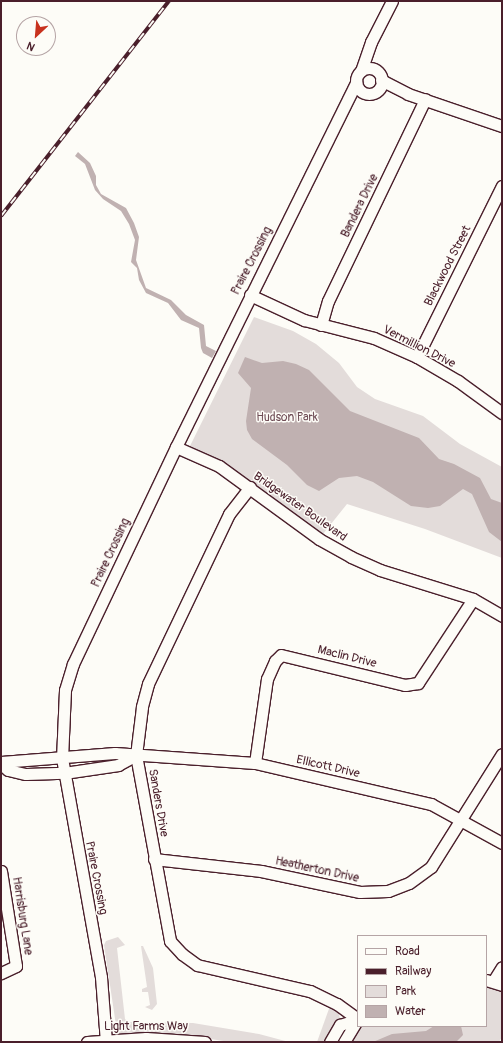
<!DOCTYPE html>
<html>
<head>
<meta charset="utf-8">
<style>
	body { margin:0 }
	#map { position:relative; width:503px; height:1043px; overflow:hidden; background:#fdfcf7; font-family:Pangolin,sans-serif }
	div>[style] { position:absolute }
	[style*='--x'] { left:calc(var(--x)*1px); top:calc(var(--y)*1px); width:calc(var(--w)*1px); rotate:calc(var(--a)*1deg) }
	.green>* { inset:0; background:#e3dcda }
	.water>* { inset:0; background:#c0b1b1 }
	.roads { filter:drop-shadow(1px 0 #4a1f2b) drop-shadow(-1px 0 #4a1f2b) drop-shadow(0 1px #4a1f2b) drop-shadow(0 -1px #4a1f2b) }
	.minor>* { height:11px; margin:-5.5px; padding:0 5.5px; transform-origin:5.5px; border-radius:5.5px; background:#fdfcf7 }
	.minor>.ring { margin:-5.5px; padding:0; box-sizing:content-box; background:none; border:11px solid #fdfcf7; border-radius:50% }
	.rail>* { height:4px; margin-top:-2px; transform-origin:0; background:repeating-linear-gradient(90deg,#fdfcf7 0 8px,#4a1f2b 0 16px); box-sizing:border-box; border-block:1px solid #4a1f2b }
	span { translate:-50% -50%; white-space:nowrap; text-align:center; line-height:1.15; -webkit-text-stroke:3px #fdfcf7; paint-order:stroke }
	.street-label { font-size:12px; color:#4a1f2b }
	.park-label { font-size:12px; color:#704e57 }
	.frame { position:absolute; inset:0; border:2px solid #4a1f2b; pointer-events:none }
	.legend { position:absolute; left:357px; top:935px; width:130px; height:92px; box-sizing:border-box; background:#fdfcf7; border:1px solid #b5a4a5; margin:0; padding:5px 7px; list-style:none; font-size:12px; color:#4a1f2b }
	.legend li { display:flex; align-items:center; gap:8px; height:20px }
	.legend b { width:20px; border:1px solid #b5a4a5 }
	.north { position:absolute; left:16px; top:16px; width:40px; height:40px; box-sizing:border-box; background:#fdfcf7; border:1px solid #b5a4a5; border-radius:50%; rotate:206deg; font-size:11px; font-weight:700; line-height:16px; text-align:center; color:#4a1f2b }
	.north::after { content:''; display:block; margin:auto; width:14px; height:18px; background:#c8321e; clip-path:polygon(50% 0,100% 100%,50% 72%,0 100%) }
</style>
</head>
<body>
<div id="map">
	<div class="green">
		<div style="clip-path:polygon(254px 317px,293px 331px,316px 344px,339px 363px,357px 387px,375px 399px,423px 416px,460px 444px,502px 467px,502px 558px,425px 529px,347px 504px,319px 539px,234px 471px,190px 446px)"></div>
		<div style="clip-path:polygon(118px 937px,125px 945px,117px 948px,125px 1019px,128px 1022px,193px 1023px,259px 1034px,289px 1042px,230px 1042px,191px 1036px,122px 1035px,117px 1032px,104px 945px,106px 941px)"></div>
		<div style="clip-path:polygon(141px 946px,143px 946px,153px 968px,157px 1004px,152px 1010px,145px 1007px,150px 1005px,148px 992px,142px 992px,142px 989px,147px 987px)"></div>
		<div style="clip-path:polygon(486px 986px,502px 991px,502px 1037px,499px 1042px,348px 1042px,361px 1026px,486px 1026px)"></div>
		<div style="clip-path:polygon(330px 1006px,338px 1010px,340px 1019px,327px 1042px,317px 1042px)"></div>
	</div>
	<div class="water">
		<div style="clip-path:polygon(78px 152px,90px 163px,96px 176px,96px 185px,101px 194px,126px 208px,134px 223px,139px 237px,136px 260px,146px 288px,171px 300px,186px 315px,204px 325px,206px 346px,216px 351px,212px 358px,203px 353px,201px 348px,199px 328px,181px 320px,168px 303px,146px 293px,139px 280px,137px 268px,131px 262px,135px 240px,129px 224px,121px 211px,103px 199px,95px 190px,85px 164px,75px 156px)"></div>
		<div style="clip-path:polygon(245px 357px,262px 363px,283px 361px,296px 364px,309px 370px,350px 411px,419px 438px,439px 459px,454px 464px,480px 478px,491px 499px,502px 503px,502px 542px,489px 532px,472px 494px,463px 489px,440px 506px,428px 508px,411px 506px,373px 482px,357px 476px,339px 478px,319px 491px,307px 485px,287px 465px,252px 439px,247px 430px,246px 421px,251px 388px,238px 373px)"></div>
		<div style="clip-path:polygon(434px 1026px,461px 1026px,463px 1035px,456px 1042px,373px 1042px,392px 1034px,426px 1031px)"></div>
	</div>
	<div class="roads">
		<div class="minor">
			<div class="ring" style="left:356px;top:68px;width:15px;height:15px"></div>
			<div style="--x:361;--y:71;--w:31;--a:-71"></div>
			<div style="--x:371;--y:42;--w:46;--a:-62.9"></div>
			<div style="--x:381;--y:80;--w:30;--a:27"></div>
			<div style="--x:408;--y:94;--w:99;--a:18.8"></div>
			<div style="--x:250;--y:295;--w:60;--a:24.8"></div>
			<div style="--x:304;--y:320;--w:72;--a:14.4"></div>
			<div style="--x:374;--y:338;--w:47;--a:23.8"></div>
			<div style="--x:417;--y:357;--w:48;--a:30.3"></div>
			<div style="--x:458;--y:381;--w:54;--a:36"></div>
			<div style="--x:321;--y:325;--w:25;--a:-74"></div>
			<div style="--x:328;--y:301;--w:224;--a:-64.3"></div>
			<div style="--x:417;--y:357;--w:191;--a:-63.6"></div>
			<div style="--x:176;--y:447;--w:47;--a:23.8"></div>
			<div style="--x:219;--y:466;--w:124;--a:36.1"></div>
			<div style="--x:319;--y:539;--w:37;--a:29"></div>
			<div style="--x:351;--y:557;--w:32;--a:24"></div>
			<div style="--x:380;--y:570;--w:97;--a:17.3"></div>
			<div style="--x:473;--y:599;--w:34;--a:30"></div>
			<div style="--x:250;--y:487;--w:34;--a:128"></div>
			<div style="--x:229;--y:514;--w:188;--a:115.5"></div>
			<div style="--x:148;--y:684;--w:24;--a:105"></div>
			<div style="--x:142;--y:707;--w:48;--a:97.1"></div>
			<div style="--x:136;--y:755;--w:189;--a:79.6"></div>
			<div style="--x:170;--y:941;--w:18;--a:47"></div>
			<div style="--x:182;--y:954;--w:19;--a:36"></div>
			<div style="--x:197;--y:965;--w:116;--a:13"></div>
			<div style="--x:310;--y:991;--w:30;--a:26"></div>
			<div style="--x:337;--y:1004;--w:26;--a:36"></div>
			<div style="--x:1;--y:762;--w:114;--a:-4.5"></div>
			<div style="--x:115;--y:753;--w:140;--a:4.1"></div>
			<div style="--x:255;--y:763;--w:181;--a:13.1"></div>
			<div style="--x:431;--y:804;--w:81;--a:28.8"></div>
			<div style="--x:255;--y:763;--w:85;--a:-81.9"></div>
			<div style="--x:267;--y:679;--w:20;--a:-66"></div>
			<div style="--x:275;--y:661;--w:8;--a:-45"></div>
			<div style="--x:281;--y:655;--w:128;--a:13.6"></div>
			<div style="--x:405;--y:685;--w:13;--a:-9"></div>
			<div style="--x:418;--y:683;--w:100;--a:-56.8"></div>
			<div style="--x:1;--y:764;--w:9;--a:41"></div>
			<div style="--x:8;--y:770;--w:18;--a:13"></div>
			<div style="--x:26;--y:774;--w:38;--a:-2"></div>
			<div style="--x:64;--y:773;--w:55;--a:-8.4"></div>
			<div style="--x:118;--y:765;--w:21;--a:-29"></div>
			<div style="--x:154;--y:859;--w:108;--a:6.4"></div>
			<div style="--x:261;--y:871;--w:101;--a:12"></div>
			<div style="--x:360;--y:892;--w:28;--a:-2"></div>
			<div style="--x:388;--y:891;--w:22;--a:-21"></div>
			<div style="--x:409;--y:883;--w:27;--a:-36"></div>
			<div style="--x:431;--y:867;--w:133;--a:-57.9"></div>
			<div style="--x:1;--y:871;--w:96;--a:81"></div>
			<div style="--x:16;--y:966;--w:17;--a:155"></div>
			<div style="--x:486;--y:980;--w:17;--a:17"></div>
			<div style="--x:494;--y:980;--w:15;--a:-58"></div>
			<div style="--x:87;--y:1042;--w:59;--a:-3.9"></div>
			<div style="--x:146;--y:1038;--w:59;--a:3.9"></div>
			<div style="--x:106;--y:1042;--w:65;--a:-94.4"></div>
			<div style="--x:101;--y:977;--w:221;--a:-100.1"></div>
			<div style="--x:62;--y:759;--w:69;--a:-87.5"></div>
			<div style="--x:65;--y:690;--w:27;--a:-73"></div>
			<div style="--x:73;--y:664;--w:240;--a:-64.6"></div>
			<div style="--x:176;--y:447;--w:407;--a:-63.7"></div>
			<div style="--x:330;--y:1042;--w:20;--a:-60"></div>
			<div style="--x:340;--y:1025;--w:19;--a:-18"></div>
			<div style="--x:344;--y:1042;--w:27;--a:-59"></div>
		</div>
	</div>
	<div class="rail">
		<div style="--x:1;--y:216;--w:273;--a:-52"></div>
	</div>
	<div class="street-label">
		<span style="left:360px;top:206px;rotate:-64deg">Bandera Drive</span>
		<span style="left:252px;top:261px;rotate:-63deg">Praire Crossing</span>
		<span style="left:448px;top:266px;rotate:-63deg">Blackwood Street</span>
		<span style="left:419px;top:347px;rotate:27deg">Vermillion Drive</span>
		<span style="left:300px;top:507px;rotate:35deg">Bridgewater Boulevard</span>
		<span style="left:111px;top:553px;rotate:-65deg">Praire Crossing</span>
		<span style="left:347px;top:657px;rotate:14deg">Maclin Drive</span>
		<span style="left:328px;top:767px;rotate:13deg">Ellicott Drive</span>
		<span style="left:158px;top:803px;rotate:80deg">Sanders Drive</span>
		<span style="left:317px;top:870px;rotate:12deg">Heatherton Drive</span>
		<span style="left:96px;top:878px;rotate:79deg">Praire Crossing</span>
		<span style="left:22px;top:916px;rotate:81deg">Harrisburg Lane</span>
		<span style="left:146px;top:1027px">Light Farms Way</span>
	</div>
	<div class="park-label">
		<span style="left:287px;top:418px">Hudson Park</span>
	</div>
	<div class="frame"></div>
	<ul class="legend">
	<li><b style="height:5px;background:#fdfcf7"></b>Road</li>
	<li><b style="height:5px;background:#4a1f2b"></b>Railway</li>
	<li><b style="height:11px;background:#e3dcda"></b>Park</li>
	<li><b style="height:11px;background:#c0b1b1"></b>Water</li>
	</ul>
	<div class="north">N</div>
</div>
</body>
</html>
